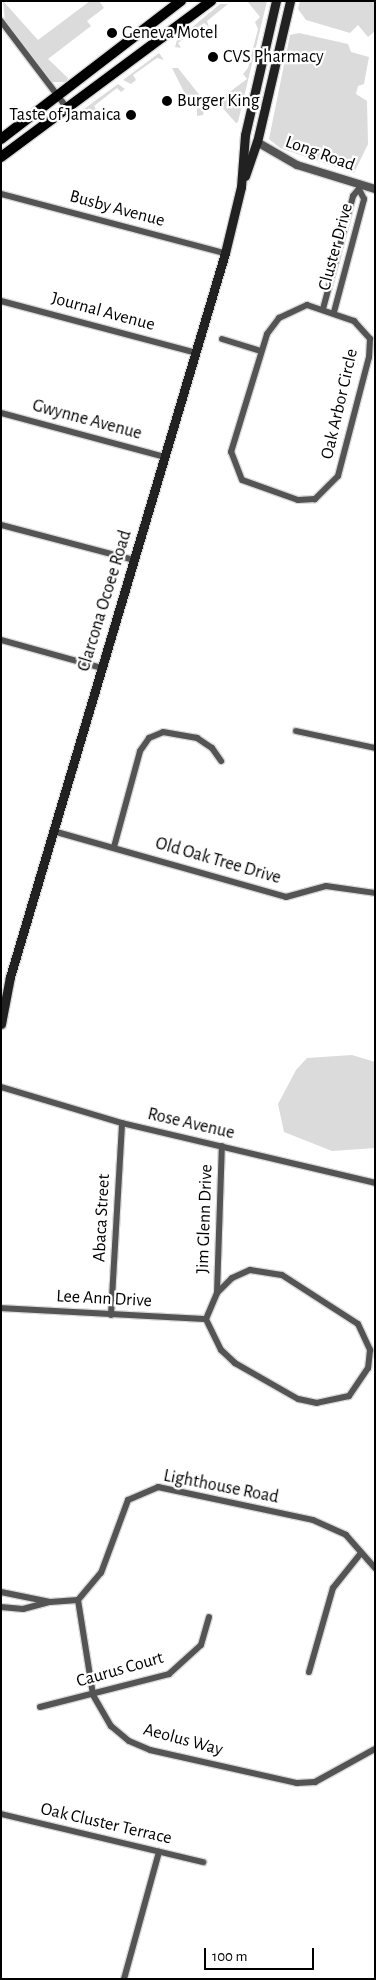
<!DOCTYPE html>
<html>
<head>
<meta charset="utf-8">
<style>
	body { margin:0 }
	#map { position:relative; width:376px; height:1980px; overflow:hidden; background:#fff; font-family:"Alegreya Sans",sans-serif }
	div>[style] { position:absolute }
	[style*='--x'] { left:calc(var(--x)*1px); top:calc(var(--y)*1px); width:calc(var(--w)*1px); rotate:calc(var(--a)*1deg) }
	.green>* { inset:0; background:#dbdbdb }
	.roads { filter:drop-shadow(1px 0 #dbdbdb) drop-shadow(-1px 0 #dbdbdb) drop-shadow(0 1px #dbdbdb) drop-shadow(0 -1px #dbdbdb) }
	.minor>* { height:6px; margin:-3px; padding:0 3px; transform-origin:3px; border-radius:3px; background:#545454 }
	.tertiary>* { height:8px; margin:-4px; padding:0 4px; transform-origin:4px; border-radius:4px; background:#545454 }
	.secondary>* { height:9px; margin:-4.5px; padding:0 4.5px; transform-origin:4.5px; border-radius:4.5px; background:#212121 }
	.primary>* { height:10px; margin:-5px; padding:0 5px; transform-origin:5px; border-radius:5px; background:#000 }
	.dots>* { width:14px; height:14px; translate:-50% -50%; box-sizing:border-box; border:2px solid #fff; border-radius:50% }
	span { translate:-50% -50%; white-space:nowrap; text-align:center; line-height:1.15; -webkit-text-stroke:4.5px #fff; paint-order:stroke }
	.poi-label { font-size:18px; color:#000 }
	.left { translate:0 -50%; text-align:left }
	.right { translate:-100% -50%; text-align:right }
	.street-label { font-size:18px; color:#000 }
	.frame { position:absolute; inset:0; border:2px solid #000; pointer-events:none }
	.scale { position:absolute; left:204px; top:1948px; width:110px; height:22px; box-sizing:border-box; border:2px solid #000; border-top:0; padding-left:6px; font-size:15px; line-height:18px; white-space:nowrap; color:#000; -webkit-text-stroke:4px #fff; paint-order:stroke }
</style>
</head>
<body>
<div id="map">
	<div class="green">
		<div style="clip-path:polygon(3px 1px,38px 40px,90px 1px,99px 1px,104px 8px,87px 21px,91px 26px,48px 59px,68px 78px,66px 82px,52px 82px,5px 21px)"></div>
		<div style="clip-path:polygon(247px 1px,267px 1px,238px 122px,236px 123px,213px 97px,220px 99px,247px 79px,243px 74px,248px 68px,258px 29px,255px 22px,260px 17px)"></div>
		<div style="clip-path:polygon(300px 1px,375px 1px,375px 31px,368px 37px,358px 25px,350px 33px,306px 20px,298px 9px)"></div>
		<div style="clip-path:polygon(220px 4px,228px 4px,207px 21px,209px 27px,204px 23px,178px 43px,181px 48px,175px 47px,177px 40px)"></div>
		<div style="clip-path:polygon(299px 33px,348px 44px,351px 52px,369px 57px,364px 84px,358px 86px,356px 94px,367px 101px,368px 144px,354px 173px,280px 148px,269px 139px,290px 35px)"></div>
		<div style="clip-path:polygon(159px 53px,164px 60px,157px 58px,133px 75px,136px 80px,131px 84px,123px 80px)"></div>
		<div style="clip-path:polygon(172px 68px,178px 68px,205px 102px,203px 115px,197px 116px,197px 107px,186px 96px)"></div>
		<div style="clip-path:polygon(118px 84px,125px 89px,121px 92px,117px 88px,94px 106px,97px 111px,85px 115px,84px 109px)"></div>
		<div style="clip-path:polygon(352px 1055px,375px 1062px,375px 1148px,332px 1151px,284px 1132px,278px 1104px,296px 1070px,307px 1058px)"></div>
	</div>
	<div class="roads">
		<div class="minor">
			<div style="--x:1;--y:21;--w:109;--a:52.8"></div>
			<div style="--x:1;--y:194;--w:232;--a:14.8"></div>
			<div style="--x:1;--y:301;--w:202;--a:14.9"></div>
			<div style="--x:307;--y:305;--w:50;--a:18.8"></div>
			<div style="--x:354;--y:321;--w:24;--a:48"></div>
			<div style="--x:370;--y:339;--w:18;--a:93"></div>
			<div style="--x:369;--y:357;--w:123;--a:104.6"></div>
			<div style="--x:338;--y:476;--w:33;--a:135"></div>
			<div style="--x:315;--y:499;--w:17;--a:177"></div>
			<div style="--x:298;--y:500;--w:59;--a:-160.3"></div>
			<div style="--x:242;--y:480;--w:30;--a:-111"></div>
			<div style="--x:231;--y:452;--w:123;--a:-73"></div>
			<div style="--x:267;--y:334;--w:20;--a:-53"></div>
			<div style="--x:279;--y:318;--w:31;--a:-25"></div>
			<div style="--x:323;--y:309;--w:117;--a:-75.1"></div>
			<div style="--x:353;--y:196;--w:14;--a:-51"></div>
			<div style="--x:334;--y:312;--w:117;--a:-75.1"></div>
			<div style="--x:364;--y:199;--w:9;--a:-117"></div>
			<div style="--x:222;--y:339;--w:41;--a:17.1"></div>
			<div style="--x:1;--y:413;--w:170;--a:15"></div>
			<div style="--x:1;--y:525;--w:138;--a:14.7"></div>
			<div style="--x:1;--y:640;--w:105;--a:15.5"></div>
			<div style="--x:296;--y:731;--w:81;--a:12.1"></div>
			<div style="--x:53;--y:831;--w:242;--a:15.8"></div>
			<div style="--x:286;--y:897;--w:41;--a:-15.4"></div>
			<div style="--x:326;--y:886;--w:49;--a:8.1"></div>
			<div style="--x:114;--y:847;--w:99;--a:-74.8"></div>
			<div style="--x:140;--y:751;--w:16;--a:-55"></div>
			<div style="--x:149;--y:738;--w:15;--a:-23"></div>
			<div style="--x:163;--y:732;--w:35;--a:10"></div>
			<div style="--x:197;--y:738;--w:18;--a:34"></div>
			<div style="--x:212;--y:748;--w:16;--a:55"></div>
			<div style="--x:1;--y:1087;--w:126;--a:16.6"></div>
			<div style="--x:122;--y:1123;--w:260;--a:13.3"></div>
			<div style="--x:250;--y:1270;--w:32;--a:9"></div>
			<div style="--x:282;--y:1275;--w:90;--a:32.8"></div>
			<div style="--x:358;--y:1324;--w:29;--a:65"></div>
			<div style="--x:370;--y:1350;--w:18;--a:96"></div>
			<div style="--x:368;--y:1368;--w:34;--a:124"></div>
			<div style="--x:349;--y:1396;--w:33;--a:168"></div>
			<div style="--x:317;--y:1403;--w:19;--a:-168"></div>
			<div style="--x:298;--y:1399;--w:73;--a:-150.3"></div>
			<div style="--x:235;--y:1363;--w:19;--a:-137"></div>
			<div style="--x:221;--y:1350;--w:34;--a:-116"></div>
			<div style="--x:206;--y:1319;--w:28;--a:-67"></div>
			<div style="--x:217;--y:1293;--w:21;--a:-45"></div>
			<div style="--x:232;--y:1278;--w:20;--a:-24"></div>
			<div style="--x:217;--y:1293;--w:147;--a:-88.1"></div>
			<div style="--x:1;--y:1308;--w:205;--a:3.1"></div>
			<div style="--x:111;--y:1315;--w:192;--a:-86.7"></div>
			<div style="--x:1;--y:1592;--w:50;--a:11.5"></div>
			<div style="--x:50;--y:1602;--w:28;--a:-4"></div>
			<div style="--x:78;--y:1600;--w:35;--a:-50"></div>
			<div style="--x:101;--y:1573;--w:78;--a:-69.7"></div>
			<div style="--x:128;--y:1500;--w:33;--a:-23"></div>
			<div style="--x:158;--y:1487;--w:158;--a:12"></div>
			<div style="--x:313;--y:1520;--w:36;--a:24"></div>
			<div style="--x:346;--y:1535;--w:44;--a:48.7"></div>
			<div style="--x:78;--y:1600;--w:96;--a:81"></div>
			<div style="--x:93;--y:1695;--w:36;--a:60"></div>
			<div style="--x:111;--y:1726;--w:23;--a:40"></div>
			<div style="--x:129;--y:1741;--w:23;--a:23"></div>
			<div style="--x:150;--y:1750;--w:151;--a:12.7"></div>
			<div style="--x:297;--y:1783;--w:18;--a:-3"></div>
			<div style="--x:315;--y:1782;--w:68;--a:-28.8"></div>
			<div style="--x:1;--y:1607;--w:22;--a:5"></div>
			<div style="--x:23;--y:1609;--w:27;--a:-15"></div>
			<div style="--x:309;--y:1672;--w:87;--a:-74.1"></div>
			<div style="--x:333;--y:1588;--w:45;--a:-51.3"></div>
			<div style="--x:40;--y:1707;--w:133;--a:-14.3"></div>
			<div style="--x:169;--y:1674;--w:43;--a:-42.2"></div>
			<div style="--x:201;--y:1645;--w:29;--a:-74"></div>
			<div style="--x:1;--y:1814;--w:208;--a:13.4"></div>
			<div style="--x:124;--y:1979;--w:132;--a:-74.6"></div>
		</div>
		<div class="tertiary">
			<div style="--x:257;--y:142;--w:46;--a:29.9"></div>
			<div style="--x:297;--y:165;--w:82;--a:17.1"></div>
		</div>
		<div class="secondary">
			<div style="--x:245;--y:176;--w:36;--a:-71"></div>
			<div style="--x:257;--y:142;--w:145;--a:-76.8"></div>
			<div style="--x:1;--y:1024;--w:48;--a:-79.2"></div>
			<div style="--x:10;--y:977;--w:755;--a:-73.46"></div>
			<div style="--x:225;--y:253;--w:68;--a:-76.4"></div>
			<div style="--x:241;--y:187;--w:52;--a:-85.6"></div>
			<div style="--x:245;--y:135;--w:138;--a:-77"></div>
		</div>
		<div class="primary">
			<div style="--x:1;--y:139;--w:227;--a:-37.5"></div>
			<div style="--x:1;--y:157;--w:262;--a:-36.6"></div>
		</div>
	</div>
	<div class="dots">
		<div style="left:112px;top:33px;background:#000"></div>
		<div style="left:213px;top:57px;background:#000"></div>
		<div style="left:167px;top:101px;background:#000"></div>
		<div style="left:131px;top:115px;background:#000"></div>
	</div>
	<div class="poi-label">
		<span class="left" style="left:122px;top:33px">Geneva Motel</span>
		<span class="left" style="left:223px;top:57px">CVS Pharmacy</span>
		<span class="left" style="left:177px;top:101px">Burger King</span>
		<span class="right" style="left:121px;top:115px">Taste of Jamaica</span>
	</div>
	<div class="street-label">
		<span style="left:320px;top:154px;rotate:20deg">Long Road</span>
		<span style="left:117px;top:209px;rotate:15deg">Busby Avenue</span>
		<span style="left:336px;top:247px;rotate:-75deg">Cluster Drive</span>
		<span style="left:103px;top:312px;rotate:15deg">Journal Avenue</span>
		<span style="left:340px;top:404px;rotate:-77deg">Oak Arbor Circle</span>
		<span style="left:87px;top:420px;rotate:15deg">Gwynne Avenue</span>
		<span style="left:105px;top:601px;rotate:-73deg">Clarcona Ocoee Road</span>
		<span style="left:218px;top:861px;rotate:16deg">Old Oak Tree Drive</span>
		<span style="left:191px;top:1124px;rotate:13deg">Rose Avenue</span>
		<span style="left:102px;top:1218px;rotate:-87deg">Abaca Street</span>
		<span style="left:205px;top:1219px;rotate:-88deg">Jim Glenn Drive</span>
		<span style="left:104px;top:1299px;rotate:3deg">Lee Ann Drive</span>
		<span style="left:221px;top:1487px;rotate:11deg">Lighthouse Road</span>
		<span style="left:120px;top:1670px;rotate:-16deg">Caurus Court</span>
		<span style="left:183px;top:1740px;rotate:15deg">Aeolus Way</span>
		<span style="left:106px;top:1824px;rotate:13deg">Oak Cluster Terrace</span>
	</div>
	<div class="frame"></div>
	<div class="scale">100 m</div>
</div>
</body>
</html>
